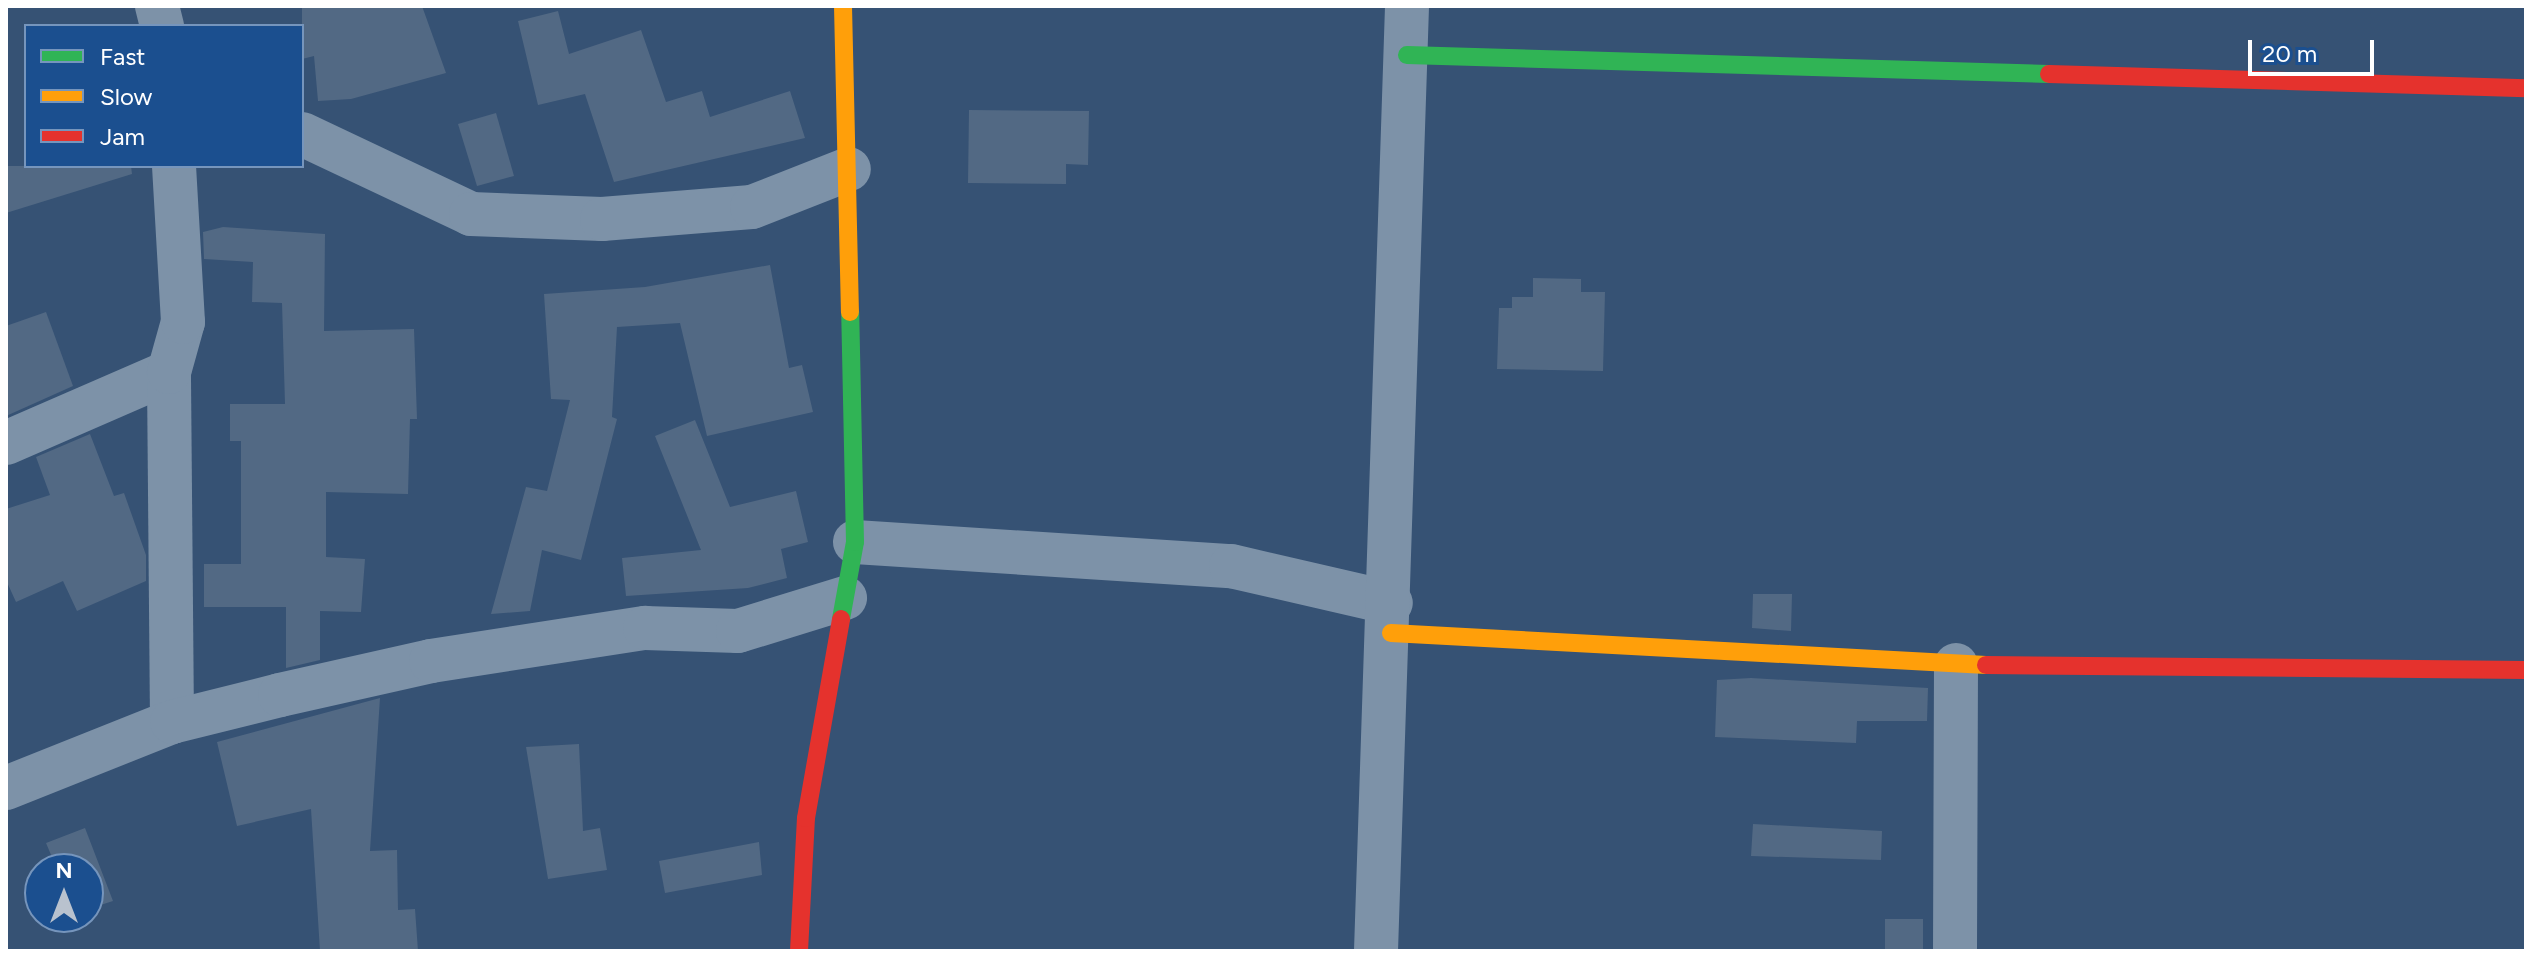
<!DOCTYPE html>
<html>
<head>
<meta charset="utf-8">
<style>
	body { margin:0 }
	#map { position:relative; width:2532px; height:957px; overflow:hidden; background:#365274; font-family:Figtree,sans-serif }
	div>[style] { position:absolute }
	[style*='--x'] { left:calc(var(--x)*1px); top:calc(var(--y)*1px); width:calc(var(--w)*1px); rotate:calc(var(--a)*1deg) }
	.building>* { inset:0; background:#526984 }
	.street>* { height:44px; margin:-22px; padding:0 22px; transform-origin:22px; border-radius:22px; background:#7d92a8 }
	.fast>* { height:18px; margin:-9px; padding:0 9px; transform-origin:9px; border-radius:9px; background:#30b455 }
	.slow>* { height:18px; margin:-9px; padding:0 9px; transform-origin:9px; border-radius:9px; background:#ff9f0a }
	.jam>* { height:18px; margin:-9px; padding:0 9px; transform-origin:9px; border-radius:9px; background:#e5322d }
	span { translate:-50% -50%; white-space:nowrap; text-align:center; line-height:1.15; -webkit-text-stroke:6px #1b4f8f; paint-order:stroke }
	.frame { position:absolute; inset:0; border:8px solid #fff; pointer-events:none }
	.legend { position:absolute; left:24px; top:24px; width:280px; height:144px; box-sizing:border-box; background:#1b4f8f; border:2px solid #7695bc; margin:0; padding:10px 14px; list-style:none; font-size:24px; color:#fff }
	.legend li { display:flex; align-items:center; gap:16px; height:40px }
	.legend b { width:40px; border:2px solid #7695bc }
	.north { position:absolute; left:24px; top:853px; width:80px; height:80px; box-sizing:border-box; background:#1b4f8f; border:2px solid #7695bc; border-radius:50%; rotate:0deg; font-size:22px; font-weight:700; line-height:32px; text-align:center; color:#fff }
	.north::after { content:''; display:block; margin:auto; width:28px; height:36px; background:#b9c2ce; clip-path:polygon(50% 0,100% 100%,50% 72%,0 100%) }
	.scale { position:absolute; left:2248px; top:40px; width:126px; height:36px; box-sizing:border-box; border:4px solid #fff; border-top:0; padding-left:10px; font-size:24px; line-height:28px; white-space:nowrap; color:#fff; -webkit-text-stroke:6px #1b4f8f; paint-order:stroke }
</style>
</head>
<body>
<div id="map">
	<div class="building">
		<div style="clip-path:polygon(302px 6px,422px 6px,446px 73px,351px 99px,318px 101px,314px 56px,302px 59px)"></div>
		<div style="clip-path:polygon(558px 11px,569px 54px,641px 30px,666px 102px,702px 91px,710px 117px,790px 91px,805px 138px,614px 182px,585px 94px,538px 105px,518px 21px)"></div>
		<div style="clip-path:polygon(969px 110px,1089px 111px,1088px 165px,1066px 164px,1066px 184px,968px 183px)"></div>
		<div style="clip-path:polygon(496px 113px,514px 176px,477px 186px,458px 124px)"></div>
		<div style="clip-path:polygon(6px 166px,131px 166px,132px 174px,6px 213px)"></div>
		<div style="clip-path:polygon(223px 227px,325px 234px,324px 331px,414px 329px,417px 419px,410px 419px,408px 494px,326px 492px,326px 557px,365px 559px,361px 612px,320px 611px,320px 660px,286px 668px,286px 607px,204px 607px,204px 564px,241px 564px,241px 441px,230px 441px,230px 404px,285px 404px,282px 303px,252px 302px,253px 262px,204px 259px,203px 232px)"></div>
		<div style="clip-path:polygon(770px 265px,789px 368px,802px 365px,813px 412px,707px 436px,680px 323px,617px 327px,612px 417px,617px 419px,581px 560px,542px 550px,530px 611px,491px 614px,526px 487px,547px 491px,570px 400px,551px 399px,544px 294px,645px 287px)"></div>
		<div style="clip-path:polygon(1533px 278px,1581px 279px,1581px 292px,1605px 292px,1603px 371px,1497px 369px,1499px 308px,1512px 308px,1512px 297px,1533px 297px)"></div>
		<div style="clip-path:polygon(46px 312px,73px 386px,6px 416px,6px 326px)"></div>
		<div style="clip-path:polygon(695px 420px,730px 507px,796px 491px,808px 542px,781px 549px,787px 578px,748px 588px,626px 596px,622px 558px,701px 550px,655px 436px)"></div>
		<div style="clip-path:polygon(90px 434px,114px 496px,124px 493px,146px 555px,146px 581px,77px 611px,63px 581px,16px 602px,6px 580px,6px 509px,50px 495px,36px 457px)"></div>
		<div style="clip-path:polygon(1753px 594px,1792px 594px,1791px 631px,1752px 628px)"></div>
		<div style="clip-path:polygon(1751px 678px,1928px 688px,1927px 721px,1857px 721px,1856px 743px,1715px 737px,1717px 680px)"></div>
		<div style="clip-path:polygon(380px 698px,370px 851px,397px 850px,398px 910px,415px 909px,418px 951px,320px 951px,311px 809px,237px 826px,217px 742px)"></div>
		<div style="clip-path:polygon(579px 744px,583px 831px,600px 828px,607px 870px,548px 879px,526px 747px)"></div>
		<div style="clip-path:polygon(1753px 824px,1882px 831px,1881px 860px,1751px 856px)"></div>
		<div style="clip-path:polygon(85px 828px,113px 901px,88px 909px,88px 869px,57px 869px,46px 843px)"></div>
		<div style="clip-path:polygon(759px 842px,762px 875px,665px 893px,659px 861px)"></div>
		<div style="clip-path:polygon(1885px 919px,1923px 919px,1923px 951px,1885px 951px)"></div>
	</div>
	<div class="street">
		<div style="--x:157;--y:6;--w:21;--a:76"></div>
		<div style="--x:302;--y:134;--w:187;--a:25.3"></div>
		<div style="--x:471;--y:214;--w:131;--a:2.2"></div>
		<div style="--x:602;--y:219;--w:150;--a:-4.6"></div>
		<div style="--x:752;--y:207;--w:104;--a:-21.4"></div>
		<div style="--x:6;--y:443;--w:178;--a:-23.5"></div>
		<div style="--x:855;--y:542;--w:377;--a:3.7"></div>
		<div style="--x:1231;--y:566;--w:164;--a:13"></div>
		<div style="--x:172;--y:722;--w:350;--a:-90.5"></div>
		<div style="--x:169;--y:372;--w:52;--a:-74.4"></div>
		<div style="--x:183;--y:322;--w:156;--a:-93.3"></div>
		<div style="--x:6;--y:788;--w:179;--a:-21.7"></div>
		<div style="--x:172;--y:722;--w:111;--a:-14"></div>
		<div style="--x:280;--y:695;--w:155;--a:-12.7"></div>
		<div style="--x:431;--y:661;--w:217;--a:-8.8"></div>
		<div style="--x:645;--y:628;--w:93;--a:1.8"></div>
		<div style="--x:738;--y:631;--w:112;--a:-17.1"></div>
		<div style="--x:1376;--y:951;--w:946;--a:-88.12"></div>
		<div style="--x:1955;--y:951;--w:286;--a:-89.8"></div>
	</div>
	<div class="fast">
		<div style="--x:1407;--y:55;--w:642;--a:1.7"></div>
		<div style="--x:841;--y:619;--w:78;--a:-79.7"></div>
		<div style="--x:855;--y:542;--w:230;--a:-91.2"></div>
	</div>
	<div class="slow">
		<div style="--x:843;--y:6;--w:306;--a:88.7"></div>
		<div style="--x:1391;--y:633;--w:596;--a:3.08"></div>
	</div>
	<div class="jam">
		<div style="--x:2049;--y:74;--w:477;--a:1.7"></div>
		<div style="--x:1986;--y:665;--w:540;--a:0.53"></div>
		<div style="--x:799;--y:951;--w:133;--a:-87"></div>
		<div style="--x:806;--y:818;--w:202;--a:-80"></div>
	</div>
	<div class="frame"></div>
	<ul class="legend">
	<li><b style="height:10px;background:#30b455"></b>Fast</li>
	<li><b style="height:10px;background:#ff9f0a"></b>Slow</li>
	<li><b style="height:10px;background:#e5322d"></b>Jam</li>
	</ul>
	<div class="north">N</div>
	<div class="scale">20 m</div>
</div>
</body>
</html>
